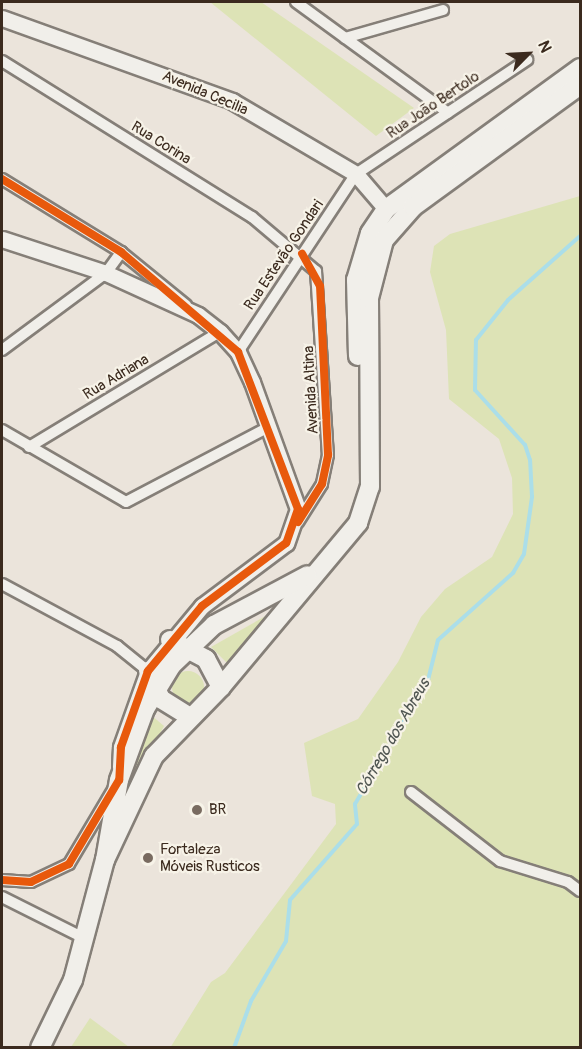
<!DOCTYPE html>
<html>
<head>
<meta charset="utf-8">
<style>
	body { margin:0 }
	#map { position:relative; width:582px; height:1049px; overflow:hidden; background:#ebe4db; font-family:Pangolin,sans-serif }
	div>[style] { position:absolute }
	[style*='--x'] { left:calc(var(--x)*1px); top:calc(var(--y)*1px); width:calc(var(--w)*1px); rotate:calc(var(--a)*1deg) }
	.green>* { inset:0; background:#dde3b6 }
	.round { border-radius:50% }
	.stream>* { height:4px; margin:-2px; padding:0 2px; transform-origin:2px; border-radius:2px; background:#abdee9 }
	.roads { filter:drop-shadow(2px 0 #857f78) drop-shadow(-2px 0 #857f78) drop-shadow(0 2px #857f78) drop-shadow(0 -2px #857f78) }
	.street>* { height:10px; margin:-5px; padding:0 5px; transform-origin:5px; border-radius:5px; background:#f1efea }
	.secondary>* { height:15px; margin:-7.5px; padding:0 7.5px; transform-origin:7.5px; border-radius:7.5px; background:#f1efea }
	.primary>* { height:18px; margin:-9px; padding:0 9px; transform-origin:9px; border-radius:9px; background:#f1efea }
	.cycleway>* { height:8px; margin:-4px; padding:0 4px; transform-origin:4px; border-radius:4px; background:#e8590c }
	.dots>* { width:16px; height:16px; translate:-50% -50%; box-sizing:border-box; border:3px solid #f7f3e8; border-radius:50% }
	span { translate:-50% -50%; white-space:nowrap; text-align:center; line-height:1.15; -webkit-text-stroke:4.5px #f7f3e8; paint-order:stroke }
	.street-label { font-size:15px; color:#3b2a1e }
	.poi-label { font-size:15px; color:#3b2a1e }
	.left { translate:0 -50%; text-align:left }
	.water-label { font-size:16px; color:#505652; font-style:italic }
	.frame { position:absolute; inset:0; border:3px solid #3b2a1e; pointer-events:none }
	.north { position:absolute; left:498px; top:24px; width:60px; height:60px; -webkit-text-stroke:4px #f7f3e8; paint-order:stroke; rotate:66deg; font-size:16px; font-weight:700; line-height:24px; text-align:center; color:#3b2a1e }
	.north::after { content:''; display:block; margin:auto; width:21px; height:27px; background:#3b2a1e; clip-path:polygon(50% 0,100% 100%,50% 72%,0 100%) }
</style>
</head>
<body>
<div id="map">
	<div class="green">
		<div style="clip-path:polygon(210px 2px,261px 2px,414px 108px,376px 136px)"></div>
		<div style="clip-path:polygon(580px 196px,580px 1047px,170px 1048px,211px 982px,225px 973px,336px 824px,335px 804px,312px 796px,304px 743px,358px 719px,398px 662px,421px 617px,445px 589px,492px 557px,513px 514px,512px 478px,499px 439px,449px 399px,446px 330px,430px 272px,434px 246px,450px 234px)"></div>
		<div style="clip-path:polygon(269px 614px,229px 665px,211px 647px)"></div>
		<div class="round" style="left:172px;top:671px;width:32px;height:32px"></div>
		<div style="clip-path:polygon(151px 715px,164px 726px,119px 813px,139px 744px)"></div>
		<div style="clip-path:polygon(90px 1018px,129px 1047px,71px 1047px)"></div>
	</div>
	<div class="stream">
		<div style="--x:234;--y:1048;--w:50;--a:-70.1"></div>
		<div style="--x:251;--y:1001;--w:69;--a:-59.7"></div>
		<div style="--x:286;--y:941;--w:41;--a:-84.4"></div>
		<div style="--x:290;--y:900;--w:101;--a:-48.6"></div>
		<div style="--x:357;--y:824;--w:20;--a:-96"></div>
		<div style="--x:355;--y:804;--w:144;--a:-59.5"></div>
		<div style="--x:428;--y:680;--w:41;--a:-76"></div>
		<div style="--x:438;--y:640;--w:101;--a:-41.8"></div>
		<div style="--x:513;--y:573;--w:22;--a:-60"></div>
		<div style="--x:524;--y:554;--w:58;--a:-82"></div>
		<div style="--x:532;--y:497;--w:37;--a:-93"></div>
		<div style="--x:530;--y:460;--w:16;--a:-108"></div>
		<div style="--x:525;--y:445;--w:74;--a:-132.3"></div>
		<div style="--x:475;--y:390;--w:50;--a:-88.9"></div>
		<div style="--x:476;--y:340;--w:51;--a:-51.3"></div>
		<div style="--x:508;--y:300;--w:96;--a:-41.6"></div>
	</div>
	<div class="roads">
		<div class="street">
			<div style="--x:296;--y:2;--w:188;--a:36.1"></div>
			<div style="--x:345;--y:38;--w:102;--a:-15.9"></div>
			<div style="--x:2;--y:61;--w:295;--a:32"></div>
			<div style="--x:252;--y:217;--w:84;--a:40.2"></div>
			<div style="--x:316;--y:271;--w:184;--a:86.3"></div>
			<div style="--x:328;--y:455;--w:30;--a:102"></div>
			<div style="--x:322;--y:484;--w:45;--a:122.3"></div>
			<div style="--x:2;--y:179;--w:140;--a:31.5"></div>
			<div style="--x:121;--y:252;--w:84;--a:39.2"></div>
			<div style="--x:2;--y:350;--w:129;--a:-36.5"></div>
			<div style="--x:106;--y:273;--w:26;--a:-54"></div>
			<div style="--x:238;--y:352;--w:214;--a:-56.5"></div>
			<div style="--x:356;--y:174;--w:206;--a:-33.7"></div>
			<div style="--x:2;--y:430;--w:143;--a:30.1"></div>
			<div style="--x:126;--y:502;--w:161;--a:-27.7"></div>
			<div style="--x:29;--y:447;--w:223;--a:-31.1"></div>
			<div style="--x:2;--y:584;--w:131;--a:28.3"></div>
			<div style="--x:117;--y:646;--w:40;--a:39"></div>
			<div style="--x:411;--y:792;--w:113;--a:37.8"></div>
			<div style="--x:500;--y:861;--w:71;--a:17.2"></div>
			<div style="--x:568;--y:882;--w:15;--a:37"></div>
			<div style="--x:2;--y:880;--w:29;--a:4"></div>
			<div style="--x:31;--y:882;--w:42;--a:-25.3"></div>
			<div style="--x:69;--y:864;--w:86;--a:-59.3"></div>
			<div style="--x:2;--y:897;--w:92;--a:26.6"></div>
		</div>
		<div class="secondary">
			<div style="--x:2;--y:18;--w:245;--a:19.8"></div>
			<div style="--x:232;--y:101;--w:144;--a:30.5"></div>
			<div style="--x:356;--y:174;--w:46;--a:49.4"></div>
			<div style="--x:2;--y:239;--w:109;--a:18.1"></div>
			<div style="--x:106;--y:273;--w:101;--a:24.5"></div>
			<div style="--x:198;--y:315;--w:28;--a:38"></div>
			<div style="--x:220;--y:332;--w:27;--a:48"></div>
			<div style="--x:238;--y:352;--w:33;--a:65"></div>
			<div style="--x:252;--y:382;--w:135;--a:70.1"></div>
			<div style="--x:298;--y:509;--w:36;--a:109"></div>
			<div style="--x:286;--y:543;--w:105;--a:143.1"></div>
			<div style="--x:202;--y:606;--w:85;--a:129.7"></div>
			<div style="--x:148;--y:671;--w:81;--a:109.6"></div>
			<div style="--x:121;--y:747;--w:20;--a:93"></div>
		</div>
		<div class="primary">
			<div style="--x:358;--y:356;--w:76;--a:-91.5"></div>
			<div style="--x:356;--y:280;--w:49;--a:-73.4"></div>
			<div style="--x:370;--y:233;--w:29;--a:-56"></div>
			<div style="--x:386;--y:209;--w:240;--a:-36"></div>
			<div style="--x:170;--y:640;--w:41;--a:27.8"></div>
			<div style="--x:206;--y:659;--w:32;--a:62"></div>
			<div style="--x:148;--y:671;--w:31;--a:65"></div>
			<div style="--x:161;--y:699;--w:32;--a:32"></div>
			<div style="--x:105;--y:860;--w:115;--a:-64.8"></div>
			<div style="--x:154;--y:756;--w:96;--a:-45.8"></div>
			<div style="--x:221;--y:687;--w:214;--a:-50.1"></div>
			<div style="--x:358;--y:523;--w:38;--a:-72"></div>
			<div style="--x:370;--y:487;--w:189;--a:-90.3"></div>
			<div style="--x:369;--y:298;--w:60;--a:-75.5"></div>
			<div style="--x:384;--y:240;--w:44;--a:-48.7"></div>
			<div style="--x:413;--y:207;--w:207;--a:-36.1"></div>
			<div style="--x:40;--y:1048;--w:76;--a:-64.1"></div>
			<div style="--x:73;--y:980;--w:124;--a:-75.1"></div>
			<div style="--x:105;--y:860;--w:81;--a:-80.1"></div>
			<div style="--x:119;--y:780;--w:76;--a:-69.9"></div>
			<div style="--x:145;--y:709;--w:52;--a:-58.5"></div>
			<div style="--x:172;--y:665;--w:58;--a:-43.6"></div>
			<div style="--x:214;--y:625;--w:106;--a:-28"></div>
		</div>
	</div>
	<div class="cycleway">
		<div style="--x:2;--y:179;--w:140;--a:31.5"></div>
		<div style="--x:121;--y:252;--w:154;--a:40.5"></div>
		<div style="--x:238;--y:352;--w:168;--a:69.1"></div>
		<div style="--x:298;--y:509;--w:36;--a:109"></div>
		<div style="--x:286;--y:543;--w:105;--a:143.1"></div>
		<div style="--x:202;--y:606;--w:85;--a:129.7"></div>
		<div style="--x:148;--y:671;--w:81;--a:109.6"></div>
		<div style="--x:121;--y:747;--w:33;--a:93"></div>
		<div style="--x:119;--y:780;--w:98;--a:120.8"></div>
		<div style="--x:69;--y:864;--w:42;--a:154.7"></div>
		<div style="--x:31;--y:882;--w:29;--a:-176"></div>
		<div style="--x:298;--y:522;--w:45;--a:-57.7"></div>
		<div style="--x:322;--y:484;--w:30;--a:-78"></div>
		<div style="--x:328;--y:455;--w:169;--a:-92.7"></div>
		<div style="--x:320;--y:286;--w:37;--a:-119"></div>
	</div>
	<div class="dots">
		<div style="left:197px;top:810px;background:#796b60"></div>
		<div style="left:148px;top:858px;background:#796b60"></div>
	</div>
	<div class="street-label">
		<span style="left:205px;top:93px;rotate:23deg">Avenida Cecilia</span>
		<span style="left:433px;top:105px;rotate:-34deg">Rua João Bertolo</span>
		<span style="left:161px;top:143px;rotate:32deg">Rua Corina</span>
		<span style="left:284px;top:255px;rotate:-56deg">Rua Estevão Gondari</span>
		<span style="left:116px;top:377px;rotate:-31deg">Rua Adriana</span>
		<span style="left:311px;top:390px;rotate:-93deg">Avenida Altina</span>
	</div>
	<div class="poi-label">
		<span class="left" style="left:209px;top:810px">BR</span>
		<span class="left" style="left:160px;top:858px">Fortaleza<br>Móveis Rusticos</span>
	</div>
	<div class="water-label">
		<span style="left:393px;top:737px;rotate:-60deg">Córrego dos Abreus</span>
	</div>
	<div class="frame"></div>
	<div class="north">N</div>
</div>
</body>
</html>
